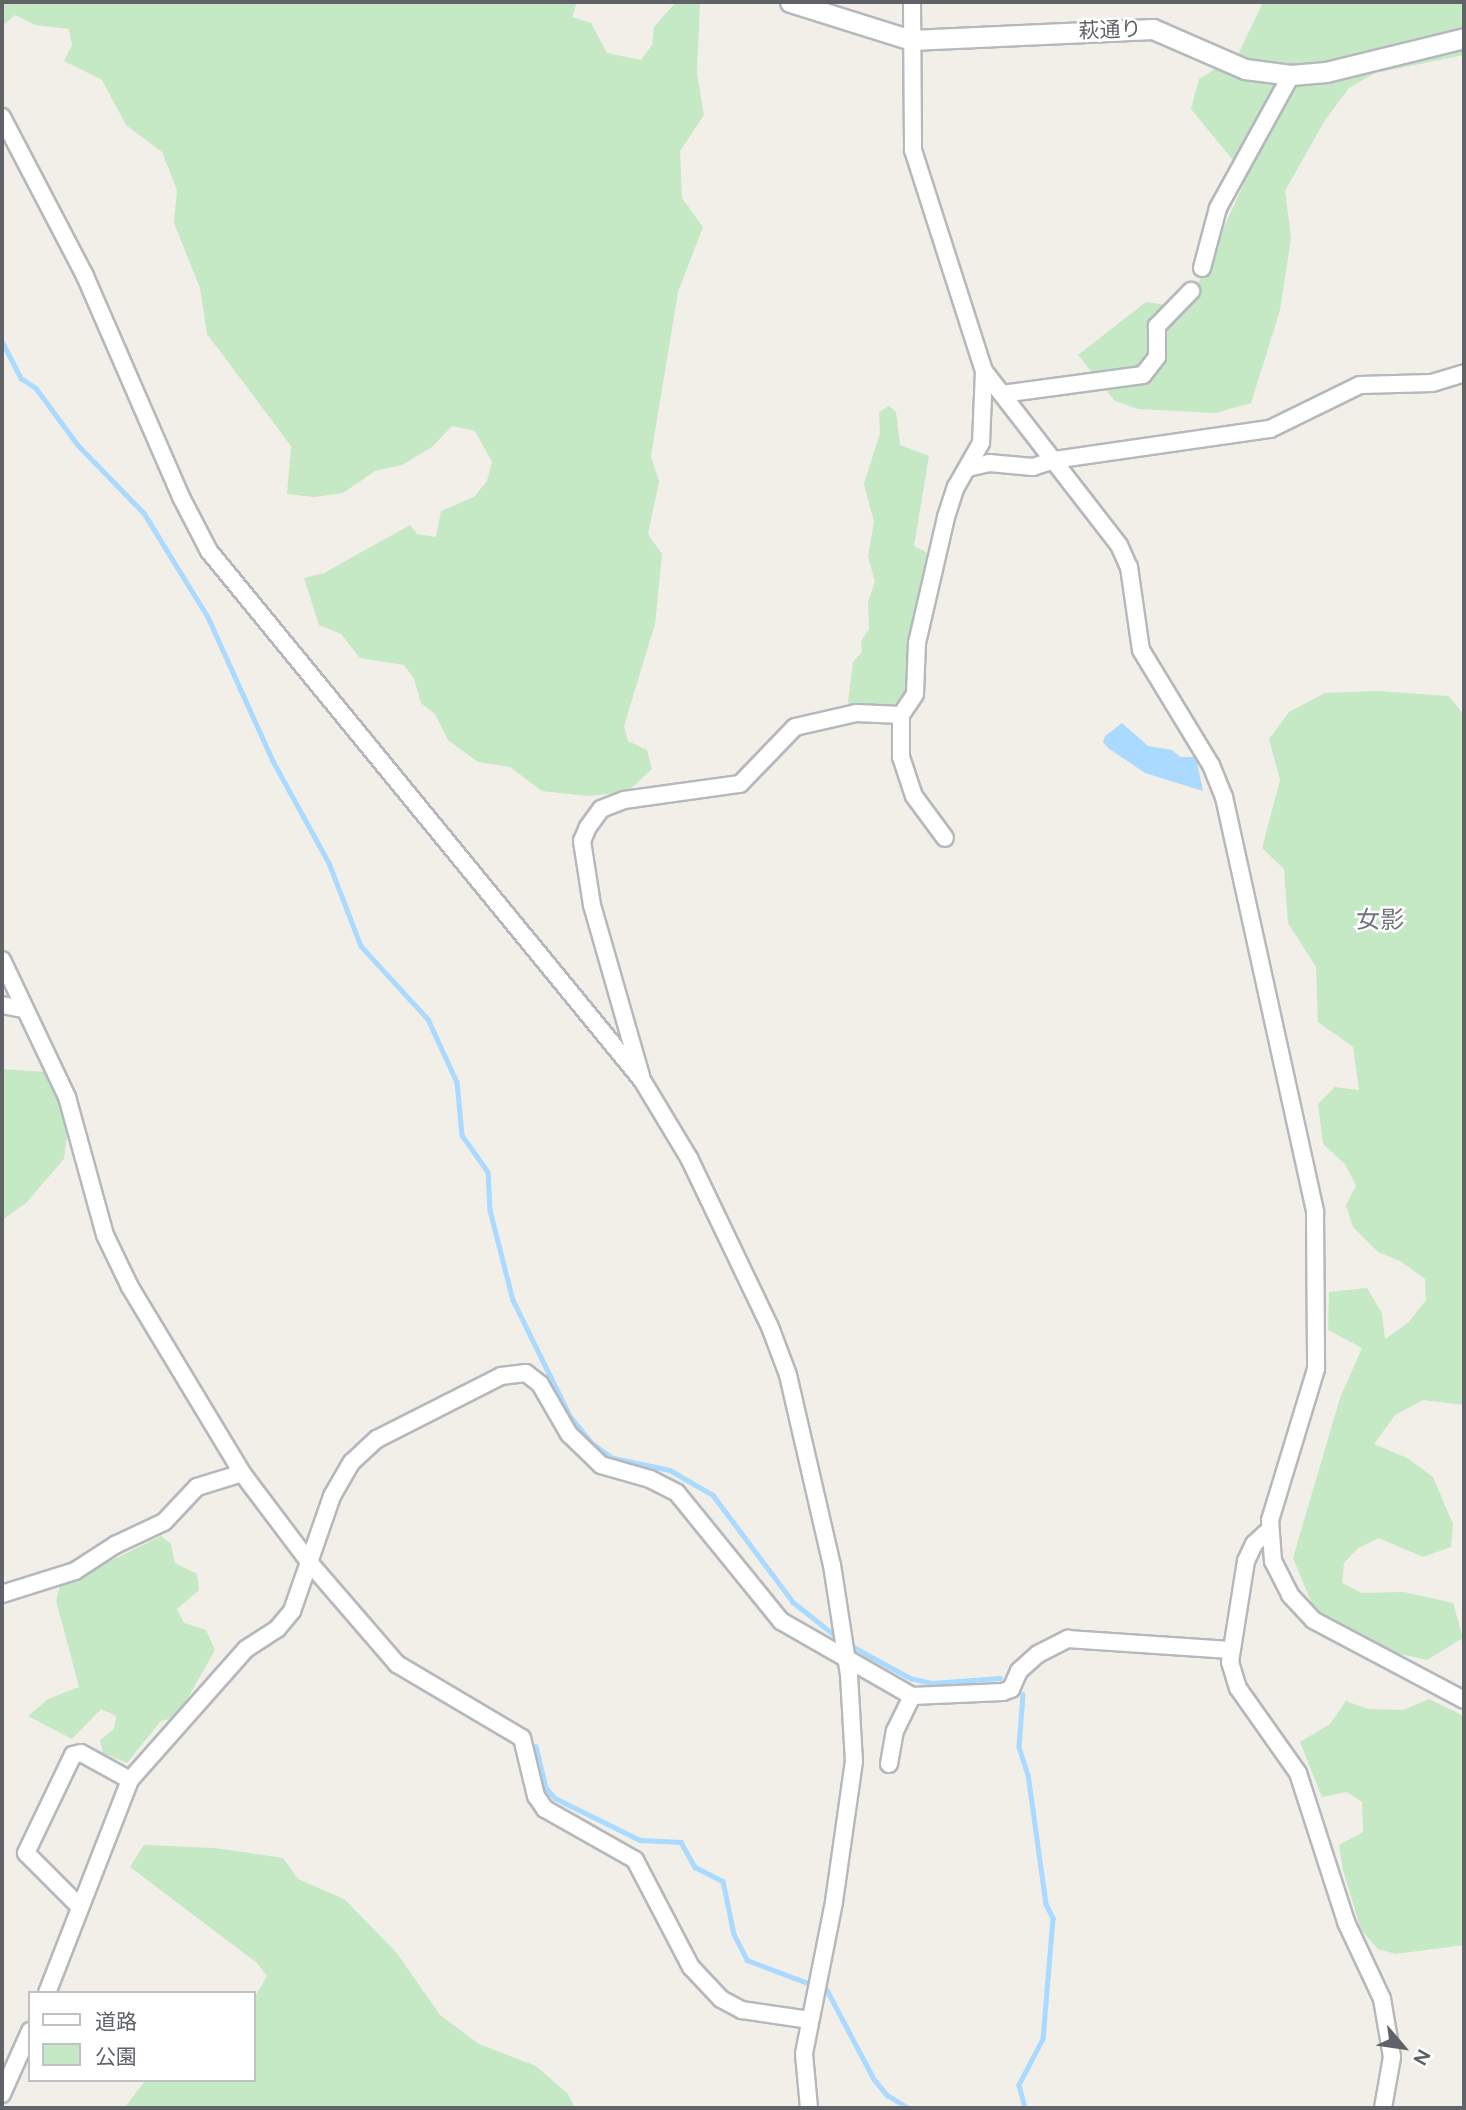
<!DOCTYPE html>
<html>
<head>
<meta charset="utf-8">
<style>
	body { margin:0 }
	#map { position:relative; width:1466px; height:2110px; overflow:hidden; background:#f1efe8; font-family:Figtree,"Noto Sans JP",sans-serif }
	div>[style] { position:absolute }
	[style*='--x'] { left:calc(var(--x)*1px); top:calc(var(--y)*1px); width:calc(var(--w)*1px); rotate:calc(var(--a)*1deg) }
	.green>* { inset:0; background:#c5e8c5 }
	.water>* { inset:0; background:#aadaff }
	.stream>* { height:4.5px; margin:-2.25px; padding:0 2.25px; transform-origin:2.25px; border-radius:2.25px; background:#aadaff }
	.roads { filter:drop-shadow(2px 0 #b5b8bc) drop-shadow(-2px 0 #b5b8bc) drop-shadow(0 2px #b5b8bc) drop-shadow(0 -2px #b5b8bc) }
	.minor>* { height:16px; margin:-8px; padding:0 8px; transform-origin:8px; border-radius:8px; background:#fff }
	.tertiary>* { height:19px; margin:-9.5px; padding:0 9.5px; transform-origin:9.5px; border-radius:9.5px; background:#fff }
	span { translate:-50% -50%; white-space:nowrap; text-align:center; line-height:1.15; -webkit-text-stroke:5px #fff; paint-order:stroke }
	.street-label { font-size:21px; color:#5f6368 }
	.quarter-label { font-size:24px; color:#70757a }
	.frame { position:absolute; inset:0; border:4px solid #5f6368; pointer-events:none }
	.legend { position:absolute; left:28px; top:1991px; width:228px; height:91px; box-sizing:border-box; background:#fff; border:2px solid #bfc1c3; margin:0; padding:9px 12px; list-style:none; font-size:21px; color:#5f6368 }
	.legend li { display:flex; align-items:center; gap:14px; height:35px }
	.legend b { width:35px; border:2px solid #bfc1c3 }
	.north { position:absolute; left:1368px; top:2012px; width:70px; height:70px; -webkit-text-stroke:5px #fff; paint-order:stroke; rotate:119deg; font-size:19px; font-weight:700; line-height:28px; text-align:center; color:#5f6368 }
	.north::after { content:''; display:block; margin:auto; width:24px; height:32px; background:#5f6368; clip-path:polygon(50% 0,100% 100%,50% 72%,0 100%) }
</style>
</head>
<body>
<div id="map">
	<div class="green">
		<div style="clip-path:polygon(2px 2px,577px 2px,572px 17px,591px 23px,607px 53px,641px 60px,652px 45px,654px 27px,676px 2px,700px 2px,697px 73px,704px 115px,680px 151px,682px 198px,703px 227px,678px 292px,651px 456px,659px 482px,648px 534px,662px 554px,655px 624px,624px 726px,628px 741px,647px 750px,652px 769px,627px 792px,588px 796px,542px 791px,510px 767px,478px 762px,448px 740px,435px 714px,421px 703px,414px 679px,404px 665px,360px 658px,341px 634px,319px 625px,304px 578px,324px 573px,410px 525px,417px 534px,436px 537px,441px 511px,474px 497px,487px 481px,492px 462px,475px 431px,452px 426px,432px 447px,402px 465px,375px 471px,343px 493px,314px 497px,287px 494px,291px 446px,207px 334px,200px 288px,174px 223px,177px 190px,162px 152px,126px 125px,102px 80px,64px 61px,72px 45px,69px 29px,35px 25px,15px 15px,2px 26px)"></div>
		<div style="clip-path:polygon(1263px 2px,1464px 2px,1464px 55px,1375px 73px,1349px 88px,1325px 120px,1285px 191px,1291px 238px,1280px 310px,1251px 403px,1216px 413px,1138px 409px,1115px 401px,1078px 355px,1146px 302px,1187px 308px,1247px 177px,1191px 109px,1199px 79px,1238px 55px)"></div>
		<div style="clip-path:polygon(889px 406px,896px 412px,900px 445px,929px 456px,914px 546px,926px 552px,928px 558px,909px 691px,891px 707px,855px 708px,848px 703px,853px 662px,862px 652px,861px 641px,869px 629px,868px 602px,875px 581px,868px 557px,874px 522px,864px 484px,880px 433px,879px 412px)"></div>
		<div style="clip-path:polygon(1377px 691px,1449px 696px,1464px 715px,1464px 1405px,1423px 1400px,1395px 1415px,1374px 1444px,1407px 1458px,1433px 1477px,1453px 1524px,1451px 1547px,1423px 1557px,1379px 1538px,1358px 1548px,1344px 1563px,1342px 1583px,1362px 1593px,1404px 1592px,1453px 1603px,1463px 1638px,1427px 1660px,1387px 1651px,1348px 1633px,1314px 1609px,1293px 1558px,1340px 1398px,1362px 1348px,1328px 1330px,1329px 1292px,1367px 1288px,1382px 1313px,1385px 1339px,1408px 1323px,1426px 1300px,1425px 1279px,1400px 1261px,1378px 1252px,1353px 1227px,1346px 1205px,1356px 1186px,1345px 1164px,1323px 1144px,1318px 1104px,1335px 1087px,1359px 1090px,1353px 1047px,1318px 1022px,1316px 967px,1288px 923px,1284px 869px,1262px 848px,1280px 780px,1269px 739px,1289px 712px,1325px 693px)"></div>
		<div style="clip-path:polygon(2px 1069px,47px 1072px,68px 1126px,64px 1159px,26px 1203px,2px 1220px)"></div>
		<div style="clip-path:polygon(161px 1536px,171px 1544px,175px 1563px,197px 1574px,199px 1590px,177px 1609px,184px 1623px,206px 1630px,215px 1650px,177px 1717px,161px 1721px,127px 1763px,103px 1753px,100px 1740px,114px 1729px,116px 1716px,101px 1709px,72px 1739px,28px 1716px,48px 1699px,79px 1687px,56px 1600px,60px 1586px)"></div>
		<div style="clip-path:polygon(1429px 1699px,1464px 1716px,1464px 1945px,1396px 1954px,1378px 1949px,1361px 1930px,1343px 1870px,1339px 1845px,1363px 1832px,1362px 1802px,1347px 1792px,1322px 1797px,1300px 1742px,1330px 1724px,1346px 1701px,1368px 1709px,1403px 1710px)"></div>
		<div style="clip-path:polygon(144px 1845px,215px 1848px,283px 1858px,298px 1879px,344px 1899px,396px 1952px,440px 2015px,479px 2044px,536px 2066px,568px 2094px,575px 2108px,124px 2108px,146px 2080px,254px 2080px,254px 1998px,267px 1976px,257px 1963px,130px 1867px)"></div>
	</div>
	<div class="water">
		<div style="clip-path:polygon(1122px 723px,1148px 746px,1172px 750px,1180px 757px,1196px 757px,1203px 791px,1145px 773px,1108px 748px,1103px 742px,1105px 736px)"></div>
	</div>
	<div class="stream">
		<div style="--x:2;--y:341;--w:42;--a:62.8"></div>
		<div style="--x:21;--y:378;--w:18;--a:34"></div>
		<div style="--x:36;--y:388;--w:71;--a:53.6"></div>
		<div style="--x:78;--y:445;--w:95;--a:45.9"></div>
		<div style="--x:144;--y:513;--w:122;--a:58.4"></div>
		<div style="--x:208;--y:617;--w:158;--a:65.7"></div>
		<div style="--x:273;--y:761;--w:116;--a:61.2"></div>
		<div style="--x:329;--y:863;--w:89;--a:68.9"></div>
		<div style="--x:361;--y:946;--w:99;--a:47.5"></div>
		<div style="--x:428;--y:1019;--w:69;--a:65.3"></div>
		<div style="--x:457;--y:1082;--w:53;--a:84.6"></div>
		<div style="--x:462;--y:1135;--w:45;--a:54.9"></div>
		<div style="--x:488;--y:1172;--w:38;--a:87"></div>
		<div style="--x:490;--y:1210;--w:93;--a:75.7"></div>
		<div style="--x:513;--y:1300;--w:129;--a:63.8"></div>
		<div style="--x:570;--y:1416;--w:35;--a:51"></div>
		<div style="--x:592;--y:1443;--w:26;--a:36"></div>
		<div style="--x:613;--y:1458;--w:58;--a:11.9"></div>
		<div style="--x:670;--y:1470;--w:50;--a:30.2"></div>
		<div style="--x:713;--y:1495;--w:134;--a:53.2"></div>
		<div style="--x:793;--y:1602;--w:56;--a:38.5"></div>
		<div style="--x:848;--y:1644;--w:71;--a:28.7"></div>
		<div style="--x:910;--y:1678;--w:23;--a:13"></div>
		<div style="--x:932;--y:1683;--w:68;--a:-4.2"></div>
		<div style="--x:1023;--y:1694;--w:53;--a:94.3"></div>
		<div style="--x:1019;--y:1747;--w:28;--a:72"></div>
		<div style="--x:1028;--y:1774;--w:131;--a:82.1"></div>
		<div style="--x:1046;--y:1904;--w:16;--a:63"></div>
		<div style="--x:1053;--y:1918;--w:121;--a:94.7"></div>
		<div style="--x:1043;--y:2039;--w:52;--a:117.6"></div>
		<div style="--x:1019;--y:2085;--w:24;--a:75"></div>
		<div style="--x:536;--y:1746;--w:43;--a:76.6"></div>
		<div style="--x:546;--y:1788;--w:13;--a:48"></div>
		<div style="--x:555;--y:1798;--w:95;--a:26.3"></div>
		<div style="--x:640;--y:1840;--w:41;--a:2.8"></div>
		<div style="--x:681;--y:1842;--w:29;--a:61"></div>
		<div style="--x:695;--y:1867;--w:31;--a:27"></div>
		<div style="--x:723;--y:1881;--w:54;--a:78.3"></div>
		<div style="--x:734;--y:1934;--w:29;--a:63"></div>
		<div style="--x:747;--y:1960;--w:85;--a:20.6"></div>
		<div style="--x:827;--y:1990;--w:101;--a:62.2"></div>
		<div style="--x:874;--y:2079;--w:21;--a:51"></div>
		<div style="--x:887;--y:2095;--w:26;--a:31"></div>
	</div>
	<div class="roads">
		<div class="minor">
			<div style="--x:912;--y:2;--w:148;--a:89.6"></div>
			<div style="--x:913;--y:150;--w:232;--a:72.2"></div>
			<div style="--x:984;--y:371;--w:220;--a:52.2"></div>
			<div style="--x:1119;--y:545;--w:24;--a:66"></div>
			<div style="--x:1129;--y:567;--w:84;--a:81.8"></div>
			<div style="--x:1141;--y:650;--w:135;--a:58.7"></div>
			<div style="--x:1211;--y:765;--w:35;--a:68"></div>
			<div style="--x:1224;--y:797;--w:425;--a:77.6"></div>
			<div style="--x:1315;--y:1212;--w:157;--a:89.6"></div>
			<div style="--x:1316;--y:1369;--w:158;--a:106.9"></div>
			<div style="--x:1270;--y:1520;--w:41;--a:85.8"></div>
			<div style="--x:1273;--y:1561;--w:38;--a:63"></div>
			<div style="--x:1290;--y:1595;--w:34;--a:47"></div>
			<div style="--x:1313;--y:1620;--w:171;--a:27.9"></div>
			<div style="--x:2;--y:117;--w:179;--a:62.4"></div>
			<div style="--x:85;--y:276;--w:241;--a:66.5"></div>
			<div style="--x:181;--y:497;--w:61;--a:62.6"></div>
			<div style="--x:209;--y:551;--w:684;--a:50.7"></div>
			<div style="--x:642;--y:1080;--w:91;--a:58.9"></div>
			<div style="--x:689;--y:1158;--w:187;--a:64.4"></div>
			<div style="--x:770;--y:1327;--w:51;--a:69.4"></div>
			<div style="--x:788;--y:1375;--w:195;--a:77"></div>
			<div style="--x:832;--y:1565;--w:111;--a:81.2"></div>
			<div style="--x:849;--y:1675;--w:86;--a:86.7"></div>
			<div style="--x:854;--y:1761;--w:142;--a:98.1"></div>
			<div style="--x:834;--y:1902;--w:155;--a:101.2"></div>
			<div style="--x:804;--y:2054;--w:54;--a:84.7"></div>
			<div style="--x:1202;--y:268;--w:62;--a:-75.1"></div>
			<div style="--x:1218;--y:208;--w:152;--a:-61.2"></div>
			<div style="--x:1002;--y:394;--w:142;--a:-7.7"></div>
			<div style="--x:1143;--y:375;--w:23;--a:-52"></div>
			<div style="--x:1157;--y:357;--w:31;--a:-90"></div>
			<div style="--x:1157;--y:326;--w:49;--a:-45.8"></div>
			<div style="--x:968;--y:468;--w:22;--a:-13"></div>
			<div style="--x:989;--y:463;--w:44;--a:5.2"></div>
			<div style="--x:1033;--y:467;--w:22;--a:-18"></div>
			<div style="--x:1054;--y:460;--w:218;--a:-8.2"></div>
			<div style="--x:1270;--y:429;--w:100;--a:-26.1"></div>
			<div style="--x:1360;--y:385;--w:72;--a:-1.6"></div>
			<div style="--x:1432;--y:383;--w:34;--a:-17"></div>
			<div style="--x:901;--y:715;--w:42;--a:90"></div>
			<div style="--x:901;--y:757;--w:41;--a:71.6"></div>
			<div style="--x:914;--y:796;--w:52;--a:53.6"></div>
			<div style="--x:2;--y:960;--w:152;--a:64.6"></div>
			<div style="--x:67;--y:1097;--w:143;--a:74.6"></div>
			<div style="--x:105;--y:1235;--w:58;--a:64.3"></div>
			<div style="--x:130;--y:1287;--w:217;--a:58.9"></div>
			<div style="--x:242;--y:1473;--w:111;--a:53"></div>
			<div style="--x:309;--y:1562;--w:135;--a:49.2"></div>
			<div style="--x:397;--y:1664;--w:145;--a:30.6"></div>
			<div style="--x:522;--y:1738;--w:60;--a:76.4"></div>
			<div style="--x:536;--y:1796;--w:16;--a:55"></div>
			<div style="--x:545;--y:1809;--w:103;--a:29.5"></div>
			<div style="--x:635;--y:1860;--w:121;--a:62.4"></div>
			<div style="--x:691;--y:1967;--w:44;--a:46.8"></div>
			<div style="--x:721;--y:1999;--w:24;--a:28"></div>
			<div style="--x:742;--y:2010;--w:69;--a:8.4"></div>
			<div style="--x:2;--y:1005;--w:21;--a:11"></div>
			<div style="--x:641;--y:1076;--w:178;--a:-106"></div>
			<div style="--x:592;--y:905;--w:65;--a:-98.9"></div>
			<div style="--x:582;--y:841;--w:15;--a:-67"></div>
			<div style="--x:588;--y:827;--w:22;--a:-54"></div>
			<div style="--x:601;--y:809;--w:25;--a:-21"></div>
			<div style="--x:624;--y:800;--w:117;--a:-7.9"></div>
			<div style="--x:740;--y:784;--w:79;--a:-46"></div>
			<div style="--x:795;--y:727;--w:63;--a:-12.9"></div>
			<div style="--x:856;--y:713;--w:45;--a:2.5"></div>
			<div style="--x:901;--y:715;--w:25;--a:-56"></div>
			<div style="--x:915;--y:694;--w:51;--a:-87.8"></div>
			<div style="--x:917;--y:643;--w:129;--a:-77"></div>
			<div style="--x:946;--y:517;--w:32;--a:-72"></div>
			<div style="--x:956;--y:487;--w:51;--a:-60.4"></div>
			<div style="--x:981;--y:443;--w:72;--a:-87.6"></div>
			<div style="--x:1268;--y:1531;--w:19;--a:137"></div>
			<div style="--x:1254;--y:1544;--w:19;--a:115"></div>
			<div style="--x:1246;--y:1561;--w:102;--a:99"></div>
			<div style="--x:1230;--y:1662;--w:27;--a:73"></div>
			<div style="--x:1238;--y:1688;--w:104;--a:54.8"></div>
			<div style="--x:1298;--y:1773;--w:157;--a:72.1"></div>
			<div style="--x:1346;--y:1922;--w:85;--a:64.9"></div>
			<div style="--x:1382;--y:1999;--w:59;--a:80.2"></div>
			<div style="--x:1392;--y:2057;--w:52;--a:100"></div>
			<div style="--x:2;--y:1594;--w:77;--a:-17.5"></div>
			<div style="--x:75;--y:1571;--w:48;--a:-33"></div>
			<div style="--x:115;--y:1545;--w:54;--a:-25.1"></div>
			<div style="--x:164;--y:1522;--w:48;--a:-46.7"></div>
			<div style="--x:197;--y:1487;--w:47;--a:-17.3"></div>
			<div style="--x:889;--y:1764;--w:34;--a:-80"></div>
			<div style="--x:895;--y:1731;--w:39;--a:-64"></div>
			<div style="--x:80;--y:1907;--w:76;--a:-135"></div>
			<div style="--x:26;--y:1853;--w:109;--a:-64.4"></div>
			<div style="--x:73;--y:1755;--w:8;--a:-14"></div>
			<div style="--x:81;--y:1753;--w:56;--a:28.9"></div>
			<div style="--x:47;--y:1993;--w:229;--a:-68.7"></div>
			<div style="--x:130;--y:1780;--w:175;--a:-48.5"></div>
			<div style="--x:246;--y:1649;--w:37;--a:-33"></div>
			<div style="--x:277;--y:1629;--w:23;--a:-50"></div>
			<div style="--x:292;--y:1611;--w:122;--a:-70.8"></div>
			<div style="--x:332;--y:1496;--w:39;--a:-60"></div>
			<div style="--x:352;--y:1462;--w:34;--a:-43"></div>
			<div style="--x:377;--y:1439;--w:139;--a:-26.9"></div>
			<div style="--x:501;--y:1376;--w:25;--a:-7"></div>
			<div style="--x:526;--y:1373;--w:18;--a:38"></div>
			<div style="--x:540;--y:1384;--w:58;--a:59.9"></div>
			<div style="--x:569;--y:1434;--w:45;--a:44.1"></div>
			<div style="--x:601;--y:1465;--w:51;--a:15.9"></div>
			<div style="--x:650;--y:1479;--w:30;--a:27"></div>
			<div style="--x:677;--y:1493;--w:165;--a:50.9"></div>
			<div style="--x:781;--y:1621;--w:151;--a:29.8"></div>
			<div style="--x:912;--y:1696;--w:91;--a:-2.5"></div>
			<div style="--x:1003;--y:1692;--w:9;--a:-21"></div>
			<div style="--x:1011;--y:1689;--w:20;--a:-66"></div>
			<div style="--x:1019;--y:1671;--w:25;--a:-42"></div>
			<div style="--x:1038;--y:1654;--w:34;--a:-27"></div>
			<div style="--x:1068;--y:1639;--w:162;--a:3.9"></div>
			<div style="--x:2;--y:2094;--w:69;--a:-66"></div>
		</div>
		<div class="tertiary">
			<div style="--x:790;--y:2;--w:127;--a:17.4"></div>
			<div style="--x:911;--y:40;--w:242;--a:-2.6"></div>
			<div style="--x:1153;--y:29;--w:100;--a:23.5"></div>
			<div style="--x:1245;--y:69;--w:46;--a:7.4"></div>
			<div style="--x:1291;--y:75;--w:35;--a:-5"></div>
			<div style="--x:1326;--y:72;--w:142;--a:-13.8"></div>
		</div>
	</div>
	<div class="street-label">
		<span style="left:1110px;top:30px;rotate:-2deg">萩通り</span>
	</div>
	<div class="quarter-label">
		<span style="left:1380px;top:920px">女影</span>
	</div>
	<div class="frame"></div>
	<ul class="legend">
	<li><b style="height:9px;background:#fff"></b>道路</li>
	<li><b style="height:19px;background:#c5e8c5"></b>公園</li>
	</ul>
	<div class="north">N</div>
</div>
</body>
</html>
